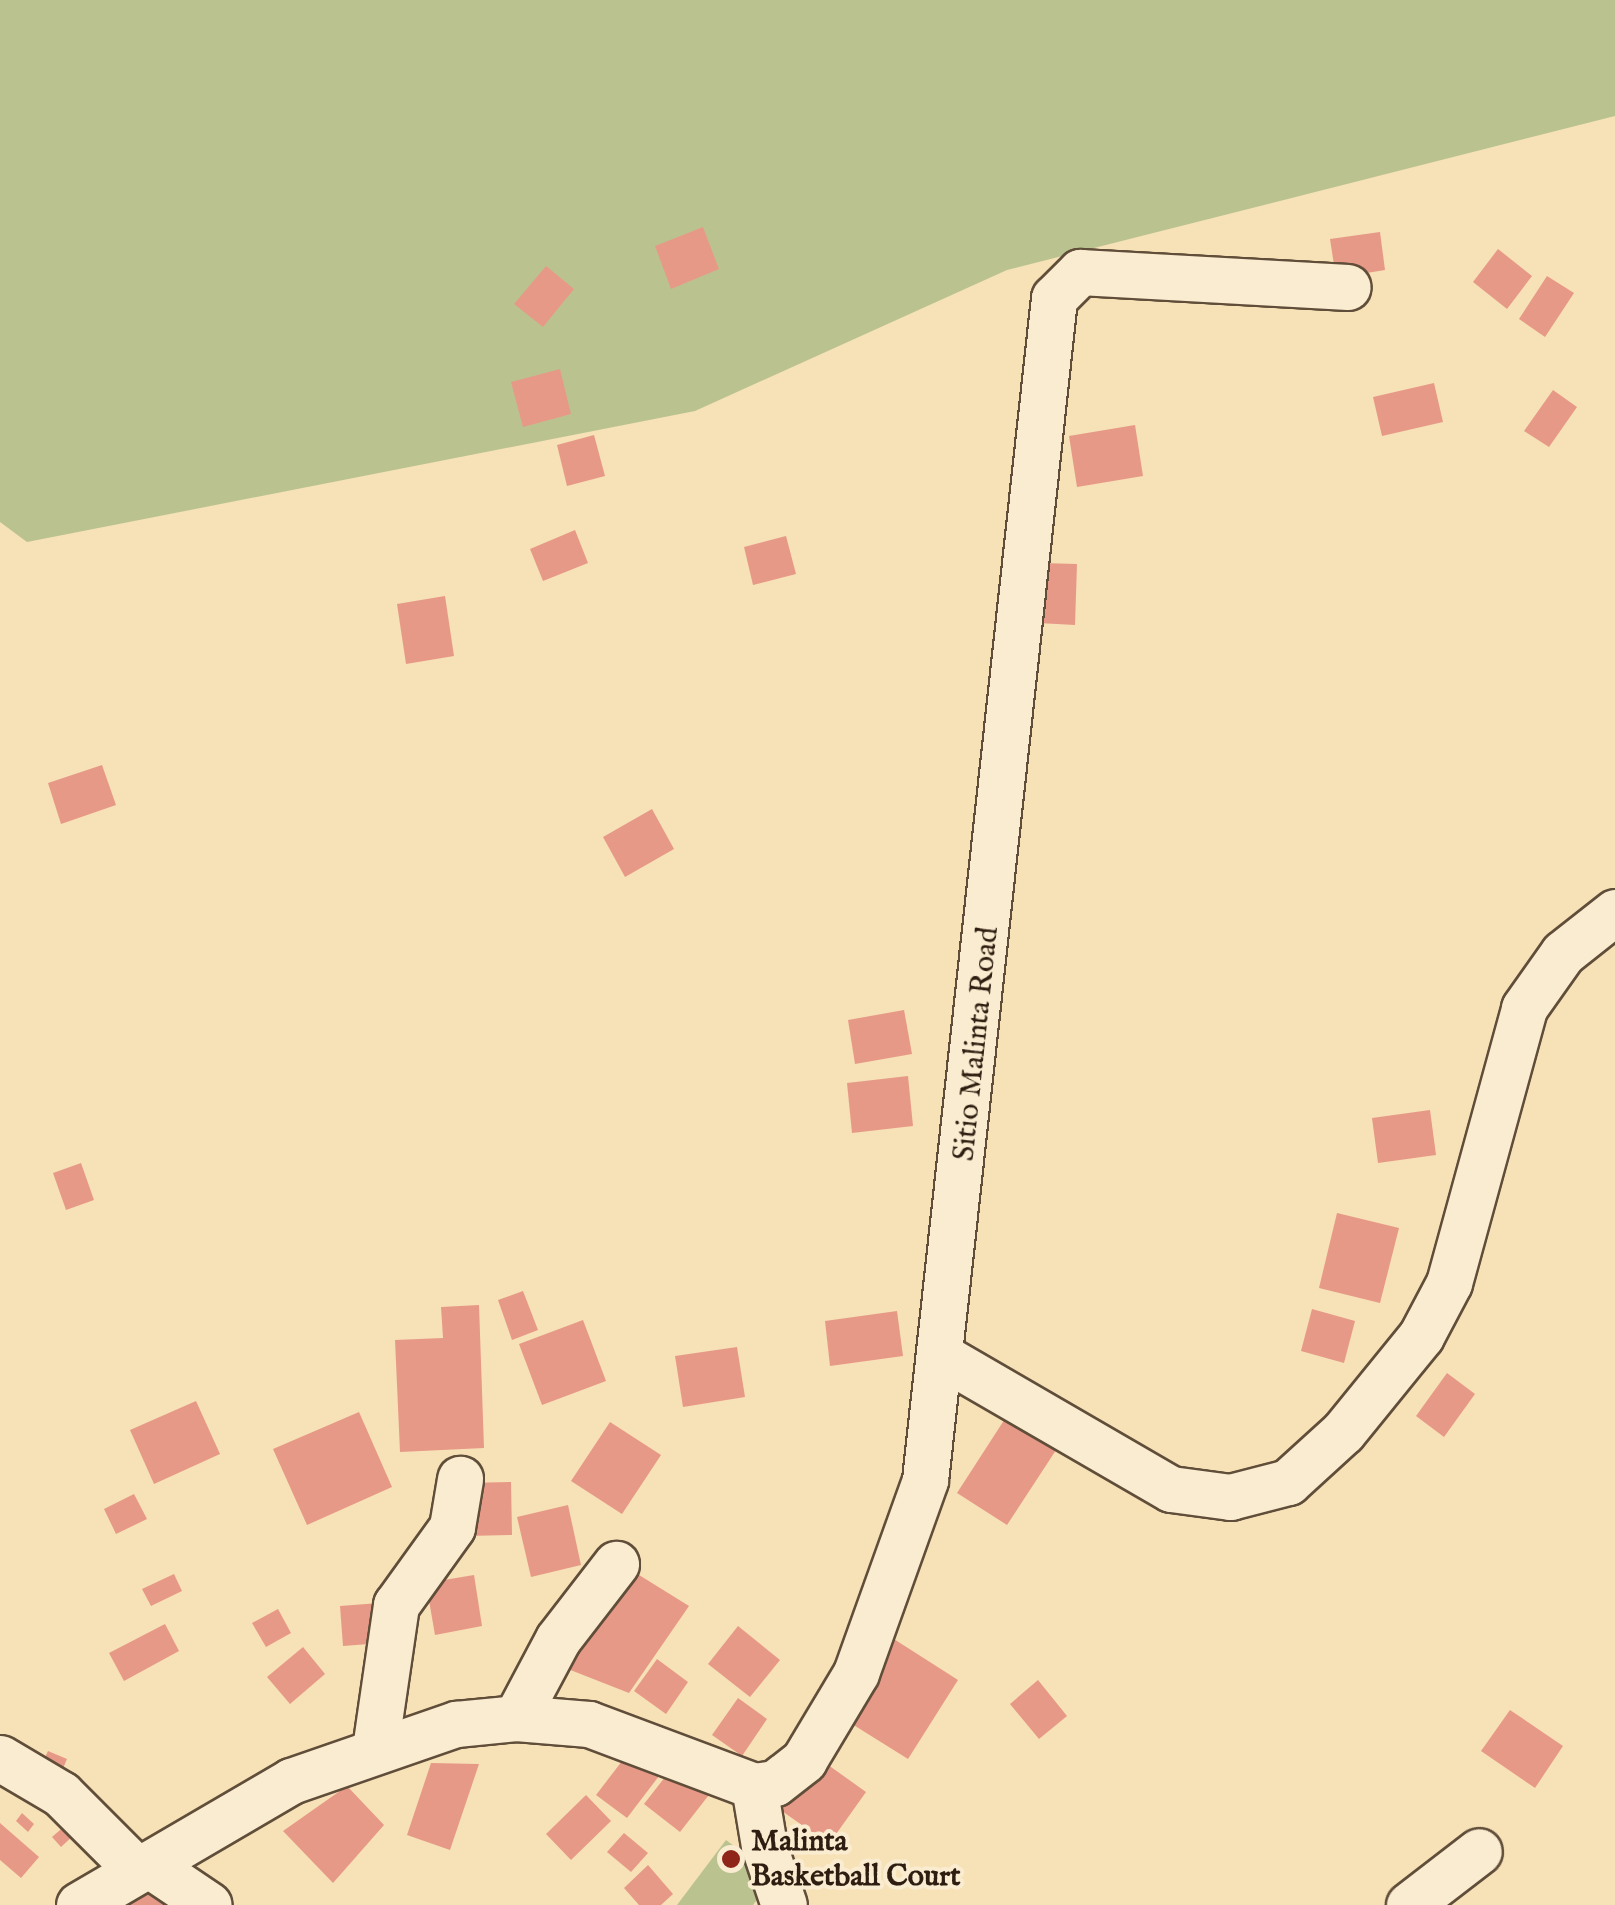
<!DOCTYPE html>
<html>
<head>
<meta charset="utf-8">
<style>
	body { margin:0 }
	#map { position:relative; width:1615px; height:1905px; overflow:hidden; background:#f7e1b7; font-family:"IM FELL English",serif }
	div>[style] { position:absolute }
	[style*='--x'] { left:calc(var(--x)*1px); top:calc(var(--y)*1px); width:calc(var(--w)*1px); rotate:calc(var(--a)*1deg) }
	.green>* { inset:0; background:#bac390 }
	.building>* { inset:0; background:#e79987 }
	.roads { filter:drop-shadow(2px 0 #604e3a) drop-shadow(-2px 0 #604e3a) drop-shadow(0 2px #604e3a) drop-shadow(0 -2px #604e3a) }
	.minor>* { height:45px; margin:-22.5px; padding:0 22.5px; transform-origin:22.5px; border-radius:22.5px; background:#faecd0 }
	.dots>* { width:28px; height:28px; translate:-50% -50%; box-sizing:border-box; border:5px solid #faecd0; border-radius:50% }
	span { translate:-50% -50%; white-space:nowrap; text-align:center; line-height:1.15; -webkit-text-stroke:8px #faecd0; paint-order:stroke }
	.street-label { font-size:30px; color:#2e1d10 }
	.poi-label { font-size:30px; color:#2e1d10; font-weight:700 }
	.left { translate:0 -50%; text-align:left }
</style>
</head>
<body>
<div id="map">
	<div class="green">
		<div style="clip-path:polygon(0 0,1615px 0,1615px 116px,1007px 270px,695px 411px,27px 542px,0 522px)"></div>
		<div style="clip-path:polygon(726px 1840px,775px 1877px,753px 1905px,677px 1905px)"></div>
	</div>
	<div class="building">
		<div style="clip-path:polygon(703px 227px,719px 269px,671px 289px,655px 246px)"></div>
		<div style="clip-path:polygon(1380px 232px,1385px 270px,1336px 278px,1330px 239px)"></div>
		<div style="clip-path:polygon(1498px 249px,1532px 276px,1507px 309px,1473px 282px)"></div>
		<div style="clip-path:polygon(546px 266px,574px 289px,543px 327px,514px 304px)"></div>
		<div style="clip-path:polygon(1547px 276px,1574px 293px,1545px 337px,1519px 319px)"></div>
		<div style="clip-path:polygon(560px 369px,571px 414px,523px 427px,511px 382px)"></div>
		<div style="clip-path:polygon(1434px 383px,1443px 422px,1382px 436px,1373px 397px)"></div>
		<div style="clip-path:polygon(1553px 390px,1577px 407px,1549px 447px,1524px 431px)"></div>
		<div style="clip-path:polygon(1135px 425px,1143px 476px,1077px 487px,1069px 436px)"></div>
		<div style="clip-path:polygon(594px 435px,605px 476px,567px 486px,557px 445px)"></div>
		<div style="clip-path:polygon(575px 530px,588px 563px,543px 581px,530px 549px)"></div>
		<div style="clip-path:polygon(786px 536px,796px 574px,753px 585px,744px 547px)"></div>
		<div style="clip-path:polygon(1040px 563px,1077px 564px,1075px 625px,1038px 623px)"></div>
		<div style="clip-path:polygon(445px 596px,454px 656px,406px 664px,397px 604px)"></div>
		<div style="clip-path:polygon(102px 765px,116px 805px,61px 824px,48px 783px)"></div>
		<div style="clip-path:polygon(652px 809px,674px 849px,625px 877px,603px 837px)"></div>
		<div style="clip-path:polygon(904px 1010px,912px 1054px,855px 1064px,848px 1020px)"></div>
		<div style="clip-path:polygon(908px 1076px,913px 1126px,852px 1133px,847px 1083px)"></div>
		<div style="clip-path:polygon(1430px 1110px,1436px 1155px,1378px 1163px,1372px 1118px)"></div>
		<div style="clip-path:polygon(81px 1163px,94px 1200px,66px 1210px,53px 1173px)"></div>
		<div style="clip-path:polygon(1337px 1213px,1399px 1228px,1380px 1303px,1319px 1288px)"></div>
		<div style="clip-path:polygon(523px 1291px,538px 1330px,512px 1340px,498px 1300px)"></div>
		<div style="clip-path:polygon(479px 1305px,484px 1448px,400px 1452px,395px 1340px,443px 1338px,441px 1307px)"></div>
		<div style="clip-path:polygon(1312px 1309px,1355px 1321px,1344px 1363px,1301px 1351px)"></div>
		<div style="clip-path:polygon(897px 1311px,903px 1356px,830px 1366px,825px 1321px)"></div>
		<div style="clip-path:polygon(583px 1320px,606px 1381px,542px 1405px,519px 1344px)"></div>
		<div style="clip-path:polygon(737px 1347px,745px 1397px,683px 1407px,675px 1356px)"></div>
		<div style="clip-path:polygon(1447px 1373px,1475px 1394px,1444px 1437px,1416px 1416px)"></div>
		<div style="clip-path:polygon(196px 1401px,220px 1454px,154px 1484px,130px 1430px)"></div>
		<div style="clip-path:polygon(1010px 1411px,1060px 1444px,1007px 1525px,957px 1493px)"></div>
		<div style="clip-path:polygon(359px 1412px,392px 1487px,307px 1525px,273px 1449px)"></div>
		<div style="clip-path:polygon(610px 1422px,661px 1455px,622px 1514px,571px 1481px)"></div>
		<div style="clip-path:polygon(511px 1482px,512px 1535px,466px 1536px,466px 1483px)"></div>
		<div style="clip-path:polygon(134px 1494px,147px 1519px,116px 1534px,104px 1509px)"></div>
		<div style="clip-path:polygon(568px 1505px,581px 1565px,531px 1577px,517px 1517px)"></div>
		<div style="clip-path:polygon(631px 1570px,689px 1606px,629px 1693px,550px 1662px)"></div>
		<div style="clip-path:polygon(174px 1574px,182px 1591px,151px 1606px,142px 1589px)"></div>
		<div style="clip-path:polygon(474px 1575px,482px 1626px,435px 1635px,426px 1583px)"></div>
		<div style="clip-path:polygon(379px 1603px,382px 1643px,343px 1646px,340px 1606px)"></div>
		<div style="clip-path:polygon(278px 1609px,291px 1633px,266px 1647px,252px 1623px)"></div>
		<div style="clip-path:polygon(165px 1624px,179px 1651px,124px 1681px,109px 1653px)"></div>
		<div style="clip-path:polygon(738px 1626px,780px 1660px,750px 1697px,708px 1664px)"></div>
		<div style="clip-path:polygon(886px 1634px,958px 1680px,908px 1759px,836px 1714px)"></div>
		<div style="clip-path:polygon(303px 1647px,325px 1674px,290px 1704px,267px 1677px)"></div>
		<div style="clip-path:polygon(657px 1659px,688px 1682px,666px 1714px,634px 1691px)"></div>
		<div style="clip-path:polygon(1038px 1680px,1067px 1716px,1039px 1739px,1010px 1704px)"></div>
		<div style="clip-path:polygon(738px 1698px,767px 1719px,742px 1756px,712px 1735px)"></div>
		<div style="clip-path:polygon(1510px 1710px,1563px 1746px,1535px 1788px,1481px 1751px)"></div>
		<div style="clip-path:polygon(48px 1751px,67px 1759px,61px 1773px,42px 1764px)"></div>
		<div style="clip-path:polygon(629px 1752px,659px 1776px,627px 1818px,596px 1795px)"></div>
		<div style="clip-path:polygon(817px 1757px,866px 1792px,829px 1844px,779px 1809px)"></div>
		<div style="clip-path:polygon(431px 1763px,479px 1764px,450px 1850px,407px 1835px)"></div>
		<div style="clip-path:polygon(676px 1763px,712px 1791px,680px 1832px,644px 1804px)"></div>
		<div style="clip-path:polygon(347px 1786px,384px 1825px,333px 1883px,283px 1831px)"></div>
		<div style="clip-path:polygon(586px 1795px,611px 1821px,571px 1860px,546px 1834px)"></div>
		<div style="clip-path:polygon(22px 1813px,34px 1824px,28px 1832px,16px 1821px)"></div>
		<div style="clip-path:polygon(0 1823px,39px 1857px,21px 1878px,0 1860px)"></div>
		<div style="clip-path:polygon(67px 1824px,75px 1834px,61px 1847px,52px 1837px)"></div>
		<div style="clip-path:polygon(624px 1833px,648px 1853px,631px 1872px,607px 1852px)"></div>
		<div style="clip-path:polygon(648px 1865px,673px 1894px,661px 1905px,639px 1905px,624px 1888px)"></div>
		<div style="clip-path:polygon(138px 1877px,181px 1905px,120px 1905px)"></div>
	</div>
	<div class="roads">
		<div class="minor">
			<div style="--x:943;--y:1357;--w:263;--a:30.1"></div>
			<div style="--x:1171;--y:1489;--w:60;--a:7.7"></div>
			<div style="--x:1230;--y:1497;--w:60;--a:-14.5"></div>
			<div style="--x:1288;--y:1482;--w:74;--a:-42.3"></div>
			<div style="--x:1343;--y:1432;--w:124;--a:-50.9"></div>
			<div style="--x:1421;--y:1336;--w:60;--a:-62.2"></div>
			<div style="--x:1449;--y:1283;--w:285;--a:-74.7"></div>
			<div style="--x:1524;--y:1008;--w:67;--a:-54.7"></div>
			<div style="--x:1563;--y:953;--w:66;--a:-38.3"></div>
			<div style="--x:516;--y:1718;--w:89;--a:-62"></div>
			<div style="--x:558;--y:1639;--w:95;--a:-52.3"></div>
			<div style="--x:375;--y:1749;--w:146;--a:-81.7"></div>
			<div style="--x:396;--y:1605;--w:96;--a:-54.3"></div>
			<div style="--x:452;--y:1527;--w:49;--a:-80.5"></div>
			<div style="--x:0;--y:1758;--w:71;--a:30.5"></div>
			<div style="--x:61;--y:1794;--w:107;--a:45"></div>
			<div style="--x:754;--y:1786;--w:61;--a:80.5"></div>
			<div style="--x:764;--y:1846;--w:62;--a:71.3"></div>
			<div style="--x:148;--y:1864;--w:73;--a:33.9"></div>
			<div style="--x:79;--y:1905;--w:246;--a:-30.3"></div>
			<div style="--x:291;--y:1781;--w:175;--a:-19.1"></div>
			<div style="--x:456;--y:1724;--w:60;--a:-5.7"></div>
			<div style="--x:516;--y:1718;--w:73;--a:4.7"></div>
			<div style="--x:589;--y:1724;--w:176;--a:20.6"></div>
			<div style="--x:754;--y:1786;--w:21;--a:-8"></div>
			<div style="--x:775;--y:1783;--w:37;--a:-38"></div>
			<div style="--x:804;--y:1760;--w:101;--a:-59.1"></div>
			<div style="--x:856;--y:1673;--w:205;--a:-70.3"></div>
			<div style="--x:925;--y:1480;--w:1189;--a:-83.77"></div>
			<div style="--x:1054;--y:298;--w:37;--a:-45"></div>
			<div style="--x:1080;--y:272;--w:268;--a:3.2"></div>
			<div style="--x:1409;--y:1905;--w:88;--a:-37.6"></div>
		</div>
	</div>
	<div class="dots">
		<div style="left:731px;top:1859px;background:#8f2418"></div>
	</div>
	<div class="street-label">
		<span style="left:977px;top:1044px;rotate:-84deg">Sitio Malinta Road</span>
	</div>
	<div class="poi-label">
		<span class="left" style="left:751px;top:1859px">Malinta<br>Basketball Court</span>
	</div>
</div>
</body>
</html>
